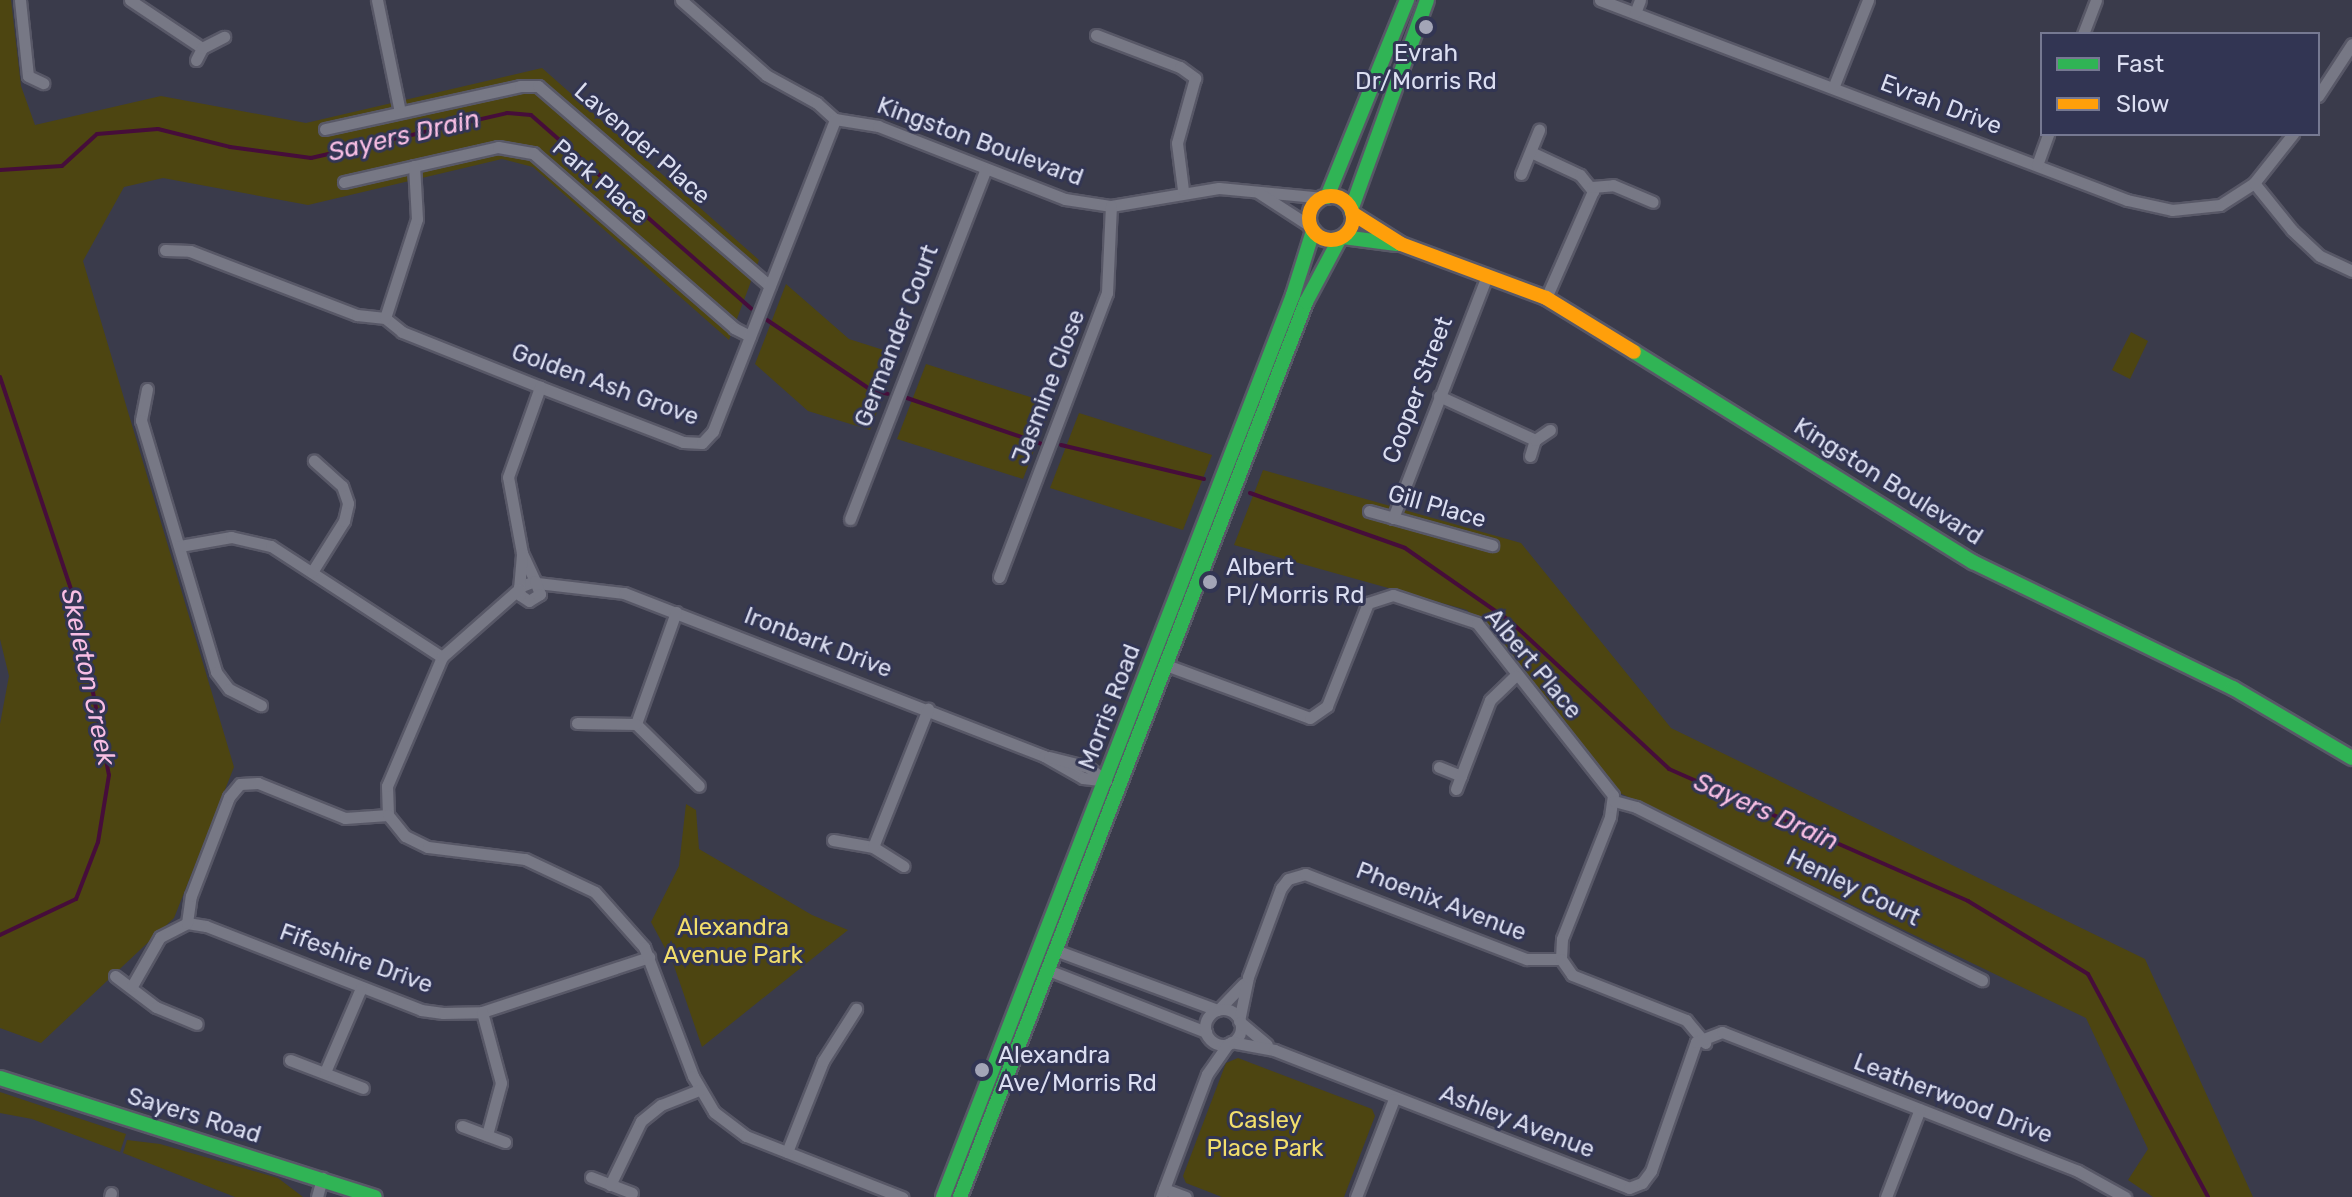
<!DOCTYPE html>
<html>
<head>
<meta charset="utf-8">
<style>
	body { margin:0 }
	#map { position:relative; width:2352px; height:1197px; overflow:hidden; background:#3a3b4b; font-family:Rubik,sans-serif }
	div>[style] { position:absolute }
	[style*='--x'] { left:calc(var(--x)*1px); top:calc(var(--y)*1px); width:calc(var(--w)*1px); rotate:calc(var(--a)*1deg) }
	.green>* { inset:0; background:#4d4511 }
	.stream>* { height:4px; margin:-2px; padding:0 2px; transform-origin:2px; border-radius:2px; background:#460d3a }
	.roads { filter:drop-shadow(2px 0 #585867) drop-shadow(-2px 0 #585867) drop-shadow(0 2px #585867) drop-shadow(0 -2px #585867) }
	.street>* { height:11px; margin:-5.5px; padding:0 5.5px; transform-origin:5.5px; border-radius:5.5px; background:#777885 }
	.street>.ring { margin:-5.5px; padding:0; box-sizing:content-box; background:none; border:11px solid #777885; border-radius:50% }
	.fast>* { height:14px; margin:-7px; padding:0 7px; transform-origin:7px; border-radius:7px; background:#30b455 }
	.slow>* { height:14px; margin:-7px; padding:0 7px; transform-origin:7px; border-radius:7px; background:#ff9f0a }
	.slow>.ring { margin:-7px; padding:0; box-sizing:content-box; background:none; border:14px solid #ff9f0a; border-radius:50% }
	.dots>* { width:22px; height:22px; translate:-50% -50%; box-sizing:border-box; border:4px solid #323553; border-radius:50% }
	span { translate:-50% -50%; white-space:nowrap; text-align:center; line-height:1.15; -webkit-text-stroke:6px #323553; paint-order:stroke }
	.poi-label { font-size:24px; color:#dbdef1 }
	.left { translate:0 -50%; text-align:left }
	.street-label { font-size:24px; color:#dbdef1 }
	.park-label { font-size:24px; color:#f2de6b }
	.water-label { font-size:26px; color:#f8bee4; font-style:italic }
	.legend { position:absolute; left:2040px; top:32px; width:280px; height:104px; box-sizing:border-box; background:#323553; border:2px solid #767992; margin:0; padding:10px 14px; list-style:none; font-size:24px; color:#dbdef1 }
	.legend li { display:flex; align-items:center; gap:16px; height:40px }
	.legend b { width:40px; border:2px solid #767992 }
</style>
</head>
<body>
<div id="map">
	<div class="green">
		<div style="clip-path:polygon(0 0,11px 0,21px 86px,35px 125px,161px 96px,306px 123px,542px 68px,759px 260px,729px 340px,533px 167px,502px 159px,308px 205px,163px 178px,124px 187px,83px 261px,234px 767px,174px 918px,41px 1043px,0 1028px,0 724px,9px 676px,0 639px)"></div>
		<div style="clip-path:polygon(786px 284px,849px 339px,899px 355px,870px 430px,808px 411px,755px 364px)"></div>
		<div style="clip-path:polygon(2131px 332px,2148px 341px,2130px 379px,2112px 370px)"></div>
		<div style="clip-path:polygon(926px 364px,1052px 404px,1023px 479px,897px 439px)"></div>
		<div style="clip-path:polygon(1079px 413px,1212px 455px,1183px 530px,1050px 488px)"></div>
		<div style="clip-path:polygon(1263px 470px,1521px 543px,1671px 728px,2145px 959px,2253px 1197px,2153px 1197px,2128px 1180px,2148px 1149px,2086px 1018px,1620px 793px,1467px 610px,1234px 545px)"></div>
		<div style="clip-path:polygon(686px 804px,696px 810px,699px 849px,812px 915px,848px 930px,702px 1047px,673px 963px,651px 922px,679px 866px)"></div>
		<div style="clip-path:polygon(1238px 1058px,1372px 1109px,1375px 1116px,1344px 1197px,1222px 1197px,1186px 1183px,1183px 1176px,1226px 1063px)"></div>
		<div style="clip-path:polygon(0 1092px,126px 1134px,120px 1152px,32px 1119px,0 1113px)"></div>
		<div style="clip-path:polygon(127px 1140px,160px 1144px,278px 1178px,303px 1197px,235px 1197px,123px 1153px)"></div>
	</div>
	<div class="stream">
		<div style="--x:0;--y:170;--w:62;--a:-3.7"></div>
		<div style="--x:62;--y:166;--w:47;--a:-42.4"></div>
		<div style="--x:97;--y:134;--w:61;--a:-4.7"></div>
		<div style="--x:158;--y:129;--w:74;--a:14"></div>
		<div style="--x:230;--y:147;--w:82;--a:7.7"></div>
		<div style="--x:311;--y:158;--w:201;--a:-12.9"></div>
		<div style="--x:507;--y:113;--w:24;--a:5"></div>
		<div style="--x:531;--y:115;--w:293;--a:41.3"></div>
		<div style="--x:767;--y:320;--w:125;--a:33.9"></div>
		<div style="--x:871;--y:390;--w:17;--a:13"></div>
		<div style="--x:0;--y:377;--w:239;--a:71.5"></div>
		<div style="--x:76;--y:604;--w:174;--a:79.1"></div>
		<div style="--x:109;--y:775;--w:68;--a:99.3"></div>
		<div style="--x:98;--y:842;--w:61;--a:111.1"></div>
		<div style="--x:76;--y:899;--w:84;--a:154.7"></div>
		<div style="--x:907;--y:398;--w:143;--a:18.8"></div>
		<div style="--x:1061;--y:445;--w:147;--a:13.4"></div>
		<div style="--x:1250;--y:493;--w:164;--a:19.5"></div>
		<div style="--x:1405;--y:548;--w:128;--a:34.8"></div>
		<div style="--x:1510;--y:621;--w:217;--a:42.9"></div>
		<div style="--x:1669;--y:769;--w:327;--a:23.8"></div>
		<div style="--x:1968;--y:901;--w:140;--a:31.3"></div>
		<div style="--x:2088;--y:974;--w:253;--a:61.7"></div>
	</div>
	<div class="roads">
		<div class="street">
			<div style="--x:20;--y:0;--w:76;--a:84"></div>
			<div style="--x:28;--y:76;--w:17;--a:25"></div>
			<div style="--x:130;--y:0;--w:87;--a:33.7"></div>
			<div style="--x:377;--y:0;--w:114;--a:78.4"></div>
			<div style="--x:681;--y:0;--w:113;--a:41.4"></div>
			<div style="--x:766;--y:75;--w:58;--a:28.8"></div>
			<div style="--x:817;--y:103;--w:24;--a:42"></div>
			<div style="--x:835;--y:119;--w:44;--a:9.2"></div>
			<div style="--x:878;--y:126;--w:201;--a:21.3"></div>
			<div style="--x:1065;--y:199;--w:47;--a:8.7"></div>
			<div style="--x:1111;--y:206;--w:109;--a:-9.5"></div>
			<div style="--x:1219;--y:188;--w:105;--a:5.4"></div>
			<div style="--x:1600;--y:0;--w:564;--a:20.78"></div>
			<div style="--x:2127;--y:200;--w:46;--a:12.5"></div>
			<div style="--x:2172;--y:210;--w:48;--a:-5.9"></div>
			<div style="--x:2220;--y:205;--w:40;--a:-32.9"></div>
			<div style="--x:2254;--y:183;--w:63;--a:-51.5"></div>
			<div style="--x:1635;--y:13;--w:14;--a:-69"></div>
			<div style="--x:2083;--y:34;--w:36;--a:-69"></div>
			<div style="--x:1096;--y:35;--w:90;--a:20.9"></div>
			<div style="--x:1180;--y:67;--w:19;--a:36"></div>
			<div style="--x:1195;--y:78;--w:67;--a:105.5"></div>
			<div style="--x:1177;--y:143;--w:47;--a:82.7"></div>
			<div style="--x:196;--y:60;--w:13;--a:-63"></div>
			<div style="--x:202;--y:48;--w:25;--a:-27"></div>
			<div style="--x:1833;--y:88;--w:95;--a:-68.3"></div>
			<div style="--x:2318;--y:96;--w:62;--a:-56.8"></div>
			<div style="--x:325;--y:129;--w:200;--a:-12.4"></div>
			<div style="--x:520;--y:86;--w:18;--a:0"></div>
			<div style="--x:538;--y:86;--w:306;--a:40.8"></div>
			<div style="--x:1533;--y:153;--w:52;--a:25.1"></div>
			<div style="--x:1580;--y:175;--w:21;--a:51"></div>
			<div style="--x:1593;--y:191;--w:117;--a:113.7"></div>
			<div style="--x:2037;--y:165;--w:33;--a:-70"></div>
			<div style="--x:1521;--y:174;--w:48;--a:-67.8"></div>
			<div style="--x:344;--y:182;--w:158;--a:-12.8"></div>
			<div style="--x:498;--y:147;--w:36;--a:10"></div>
			<div style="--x:533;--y:153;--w:267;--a:41"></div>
			<div style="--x:734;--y:328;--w:18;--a:27"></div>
			<div style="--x:2254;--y:183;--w:60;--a:51"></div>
			<div style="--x:2292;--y:230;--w:38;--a:43"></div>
			<div style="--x:2320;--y:256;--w:35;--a:25"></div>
			<div style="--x:1592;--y:187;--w:21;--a:-5"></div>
			<div style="--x:1613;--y:185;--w:43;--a:23"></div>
			<div style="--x:1259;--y:193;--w:61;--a:32.9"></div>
			<div style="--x:165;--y:250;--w:25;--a:2"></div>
			<div style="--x:190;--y:251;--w:179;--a:21"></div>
			<div style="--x:357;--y:315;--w:28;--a:6"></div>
			<div style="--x:385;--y:318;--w:22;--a:39"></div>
			<div style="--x:402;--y:332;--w:149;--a:21.7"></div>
			<div style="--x:540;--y:387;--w:153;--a:21"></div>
			<div style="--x:683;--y:442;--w:19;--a:3"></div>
			<div style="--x:702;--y:443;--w:16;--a:-47"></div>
			<div style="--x:713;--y:431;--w:335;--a:-68.6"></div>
			<div style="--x:385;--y:318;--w:104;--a:-72.1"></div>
			<div style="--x:417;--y:219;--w:53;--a:-93.2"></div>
			<div style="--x:147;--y:389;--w:32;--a:101"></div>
			<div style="--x:141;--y:420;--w:263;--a:73.4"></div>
			<div style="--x:216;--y:672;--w:21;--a:53"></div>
			<div style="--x:229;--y:689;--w:36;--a:27"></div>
			<div style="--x:1439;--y:396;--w:106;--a:24.6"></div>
			<div style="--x:1530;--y:456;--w:17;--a:-73"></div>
			<div style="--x:1535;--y:440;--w:18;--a:-34"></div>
			<div style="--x:1369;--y:511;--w:128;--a:15.5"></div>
			<div style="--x:1393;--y:518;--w:257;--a:-68.8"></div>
			<div style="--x:850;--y:519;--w:375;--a:-68.8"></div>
			<div style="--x:180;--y:546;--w:52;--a:-10"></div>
			<div style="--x:231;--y:537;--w:41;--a:12.7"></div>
			<div style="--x:271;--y:546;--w:204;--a:33"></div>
			<div style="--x:312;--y:572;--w:60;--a:-57.9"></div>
			<div style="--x:344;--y:521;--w:18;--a:-77"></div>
			<div style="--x:348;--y:503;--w:18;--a:-109"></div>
			<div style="--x:342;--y:486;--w:38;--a:-138"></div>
			<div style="--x:999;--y:577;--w:304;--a:-69.2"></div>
			<div style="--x:1107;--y:293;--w:87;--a:-87.4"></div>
			<div style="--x:535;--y:581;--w:31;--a:-115"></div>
			<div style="--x:522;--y:553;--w:77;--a:-100.4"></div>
			<div style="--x:508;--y:477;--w:96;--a:-70.4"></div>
			<div style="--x:537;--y:583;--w:88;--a:6.6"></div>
			<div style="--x:624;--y:593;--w:451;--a:21.2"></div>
			<div style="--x:1044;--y:756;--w:45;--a:29.4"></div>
			<div style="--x:1083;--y:778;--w:23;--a:7"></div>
			<div style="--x:519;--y:587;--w:17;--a:-21"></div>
			<div style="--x:535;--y:581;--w:14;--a:69"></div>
			<div style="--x:540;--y:594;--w:13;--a:148"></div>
			<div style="--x:529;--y:601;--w:11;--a:-146"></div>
			<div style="--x:520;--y:595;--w:6;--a:-99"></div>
			<div style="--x:519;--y:589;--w:36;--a:-85"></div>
			<div style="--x:676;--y:612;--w:119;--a:109.7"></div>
			<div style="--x:636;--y:724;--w:88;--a:44.5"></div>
			<div style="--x:1166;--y:665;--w:153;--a:20.2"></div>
			<div style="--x:1310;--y:718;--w:21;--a:-35"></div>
			<div style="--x:1327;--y:706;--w:111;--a:-68.3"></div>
			<div style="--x:1368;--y:603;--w:26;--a:-18"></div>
			<div style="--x:1393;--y:595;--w:89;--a:18.4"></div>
			<div style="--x:1477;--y:623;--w:219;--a:51.7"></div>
			<div style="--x:1613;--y:795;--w:22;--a:98"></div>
			<div style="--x:1610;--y:817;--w:131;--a:111.5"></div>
			<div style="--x:1562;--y:939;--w:20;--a:93"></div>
			<div style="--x:577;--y:723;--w:59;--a:1"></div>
			<div style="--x:1049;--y:757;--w:40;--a:14.4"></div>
			<div style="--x:1088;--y:767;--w:23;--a:38"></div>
			<div style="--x:1439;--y:767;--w:24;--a:22"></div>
			<div style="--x:1456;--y:789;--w:95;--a:-69.1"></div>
			<div style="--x:1490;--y:700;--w:35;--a:-44"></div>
			<div style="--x:1614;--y:801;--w:23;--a:15"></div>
			<div style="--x:1636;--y:807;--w:387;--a:26.6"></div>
			<div style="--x:388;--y:815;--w:29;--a:-92"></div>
			<div style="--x:387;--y:786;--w:140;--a:-66.9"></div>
			<div style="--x:442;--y:657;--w:103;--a:-41.4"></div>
			<div style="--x:833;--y:840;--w:41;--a:9.9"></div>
			<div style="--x:873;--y:847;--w:36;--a:32"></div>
			<div style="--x:873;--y:847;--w:149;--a:-68.3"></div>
			<div style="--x:187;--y:923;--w:19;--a:9"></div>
			<div style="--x:206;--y:926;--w:231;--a:21.3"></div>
			<div style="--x:421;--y:1010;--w:22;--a:8"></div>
			<div style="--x:443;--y:1013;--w:39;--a:-1"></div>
			<div style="--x:482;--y:1012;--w:176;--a:-18.2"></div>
			<div style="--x:1055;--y:950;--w:173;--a:20.3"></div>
			<div style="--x:1048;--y:970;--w:170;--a:21.4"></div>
			<div style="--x:115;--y:976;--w:51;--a:37.1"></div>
			<div style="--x:156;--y:1007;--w:44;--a:22.5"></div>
			<div style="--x:132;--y:986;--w:56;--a:-60.3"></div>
			<div style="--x:160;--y:937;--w:30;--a:-27"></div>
			<div style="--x:187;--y:923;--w:27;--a:-82"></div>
			<div style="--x:191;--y:896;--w:106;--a:-69"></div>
			<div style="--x:229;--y:797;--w:17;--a:-50"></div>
			<div style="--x:240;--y:784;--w:18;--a:-3"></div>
			<div style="--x:258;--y:783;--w:94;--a:21.9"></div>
			<div style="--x:345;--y:818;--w:43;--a:-4"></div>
			<div style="--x:388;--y:815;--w:27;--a:51"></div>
			<div style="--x:405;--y:836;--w:25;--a:26"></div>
			<div style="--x:428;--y:847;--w:98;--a:7.1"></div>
			<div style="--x:525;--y:859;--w:77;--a:25.2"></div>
			<div style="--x:595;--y:892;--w:74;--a:48.3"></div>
			<div style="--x:644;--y:947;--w:138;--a:69.2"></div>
			<div style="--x:693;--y:1076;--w:42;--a:59.7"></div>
			<div style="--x:714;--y:1112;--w:40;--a:37"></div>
			<div style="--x:746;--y:1136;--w:168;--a:21.4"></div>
			<div style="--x:1219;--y:1009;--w:35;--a:-46"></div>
			<div class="ring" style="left:1205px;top:1009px;width:25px;height:25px"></div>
			<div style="--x:482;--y:1012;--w:73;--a:75"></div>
			<div style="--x:501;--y:1083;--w:54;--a:105.1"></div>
			<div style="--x:1239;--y:1021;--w:45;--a:-78.4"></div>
			<div style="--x:1248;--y:977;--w:95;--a:-69.7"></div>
			<div style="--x:1281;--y:888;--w:11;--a:-52"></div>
			<div style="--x:1288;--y:879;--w:18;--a:-16"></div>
			<div style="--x:1305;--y:874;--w:238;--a:21"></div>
			<div style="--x:1527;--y:959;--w:34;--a:0"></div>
			<div style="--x:1561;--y:959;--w:19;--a:55"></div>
			<div style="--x:1572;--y:975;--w:123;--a:21.5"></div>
			<div style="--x:1686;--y:1020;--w:30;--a:50"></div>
			<div style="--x:1240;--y:1022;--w:35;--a:40"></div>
			<div style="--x:1231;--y:1042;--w:44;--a:10.5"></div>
			<div style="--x:1274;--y:1050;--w:381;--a:21.2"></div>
			<div style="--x:1629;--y:1188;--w:14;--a:-21"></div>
			<div style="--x:1642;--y:1183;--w:15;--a:-53"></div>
			<div style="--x:1651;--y:1171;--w:137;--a:-70.8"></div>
			<div style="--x:1696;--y:1042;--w:28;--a:-21"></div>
			<div style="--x:1722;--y:1032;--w:382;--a:21.3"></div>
			<div style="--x:2078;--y:1171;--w:54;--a:29"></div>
			<div style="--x:290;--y:1060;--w:78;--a:21"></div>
			<div style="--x:325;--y:1072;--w:91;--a:-66.8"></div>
			<div style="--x:462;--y:1126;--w:46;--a:20.4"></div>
			<div style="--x:787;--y:1152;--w:98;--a:-68.4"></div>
			<div style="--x:823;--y:1061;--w:62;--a:-57.6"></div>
			<div style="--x:591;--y:1177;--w:44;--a:21.3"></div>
			<div style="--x:610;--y:1185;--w:71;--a:-64.2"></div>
			<div style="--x:641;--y:1121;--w:26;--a:-39"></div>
			<div style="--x:661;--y:1105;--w:41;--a:-21.5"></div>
			<div style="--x:1164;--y:1189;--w:23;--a:20"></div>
			<div style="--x:110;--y:1197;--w:4;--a:-76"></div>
			<div style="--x:317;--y:1197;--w:20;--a:-75"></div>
			<div style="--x:1161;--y:1197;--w:131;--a:-69.5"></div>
			<div style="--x:1207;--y:1074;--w:37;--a:-55"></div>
			<div style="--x:1356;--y:1197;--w:105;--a:-68.8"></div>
			<div style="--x:1886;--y:1197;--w:94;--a:-68.9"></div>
		</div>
		<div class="fast">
			<div style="--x:1327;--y:197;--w:213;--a:-67.9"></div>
			<div style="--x:1351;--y:210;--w:223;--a:-70.1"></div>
			<div style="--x:1343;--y:237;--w:54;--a:7.4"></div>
			<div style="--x:1634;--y:352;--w:399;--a:31.8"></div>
			<div style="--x:1973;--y:562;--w:289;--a:25.9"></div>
			<div style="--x:2233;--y:688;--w:138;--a:30.5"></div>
			<div style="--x:0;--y:1078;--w:393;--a:17.6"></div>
			<div style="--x:943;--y:1197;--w:968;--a:-68.79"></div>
			<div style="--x:1293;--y:295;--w:67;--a:-72.6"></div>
			<div style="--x:960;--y:1197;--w:960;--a:-68.86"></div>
			<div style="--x:1306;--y:302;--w:72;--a:-62"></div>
		</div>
		<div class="slow">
			<div class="ring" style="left:1309px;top:196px;width:30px;height:30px"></div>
			<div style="--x:1352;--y:213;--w:58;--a:32.3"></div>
			<div style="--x:1401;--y:244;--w:155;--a:20.4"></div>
			<div style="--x:1546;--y:298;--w:103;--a:31.5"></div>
		</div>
	</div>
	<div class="dots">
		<div style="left:1426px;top:27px;background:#a3a5b7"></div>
		<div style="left:1210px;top:582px;background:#a3a5b7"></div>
		<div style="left:982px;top:1070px;background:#a3a5b7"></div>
	</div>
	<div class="poi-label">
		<span style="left:1426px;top:68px">Evrah<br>Dr/Morris Rd</span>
		<span class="left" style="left:1226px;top:582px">Albert<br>Pl/Morris Rd</span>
		<span class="left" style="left:998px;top:1070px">Alexandra<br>Ave/Morris Rd</span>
	</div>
	<div class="street-label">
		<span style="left:1941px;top:105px;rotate:21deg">Evrah Drive</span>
		<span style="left:980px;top:142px;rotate:20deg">Kingston Boulevard</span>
		<span style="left:642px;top:144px;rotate:41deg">Lavender Place</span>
		<span style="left:600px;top:182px;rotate:40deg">Park Place</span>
		<span style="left:897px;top:336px;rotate:-69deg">Germander Court</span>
		<span style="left:605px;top:385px;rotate:20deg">Golden Ash Grove</span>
		<span style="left:1049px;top:387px;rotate:-69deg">Jasmine Close</span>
		<span style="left:1418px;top:390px;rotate:-69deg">Cooper Street</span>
		<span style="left:1888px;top:482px;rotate:32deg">Kingston Boulevard</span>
		<span style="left:1437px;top:507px;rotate:16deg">Gill Place</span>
		<span style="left:818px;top:643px;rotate:21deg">Ironbark Drive</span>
		<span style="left:1533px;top:664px;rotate:50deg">Albert Place</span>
		<span style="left:1110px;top:707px;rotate:-69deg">Morris Road</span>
		<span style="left:1853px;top:888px;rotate:26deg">Henley Court</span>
		<span style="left:1441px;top:902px;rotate:21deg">Phoenix Avenue</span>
		<span style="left:356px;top:959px;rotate:20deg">Fifeshire Drive</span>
		<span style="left:1953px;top:1099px;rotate:21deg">Leatherwood Drive</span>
		<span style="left:194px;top:1116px;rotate:17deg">Sayers Road</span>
		<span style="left:1517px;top:1122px;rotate:21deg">Ashley Avenue</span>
	</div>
	<div class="park-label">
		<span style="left:733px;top:942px">Alexandra<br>Avenue Park</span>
		<span style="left:1265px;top:1135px">Casley<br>Place Park</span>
	</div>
	<div class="water-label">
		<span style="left:404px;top:136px;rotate:-13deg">Sayers Drain</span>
		<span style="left:88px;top:677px;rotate:78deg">Skeleton Creek</span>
		<span style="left:1766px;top:812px;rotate:24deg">Sayers Drain</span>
	</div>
	<ul class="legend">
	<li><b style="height:10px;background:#30b455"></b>Fast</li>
	<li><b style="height:10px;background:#ff9f0a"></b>Slow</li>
	</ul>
</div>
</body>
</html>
